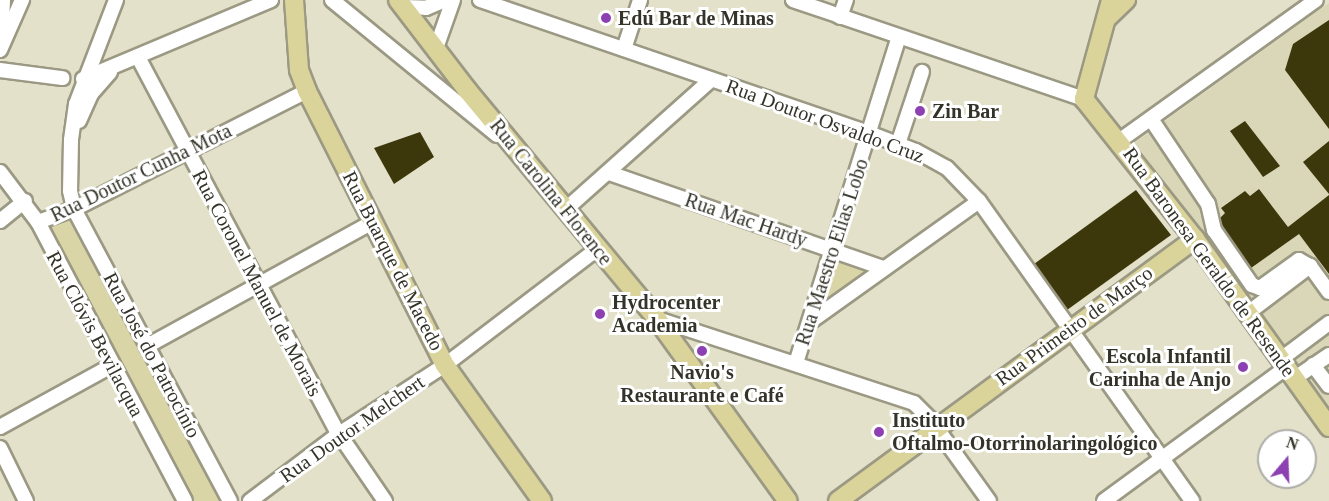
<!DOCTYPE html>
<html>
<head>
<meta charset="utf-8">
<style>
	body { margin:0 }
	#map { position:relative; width:1329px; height:501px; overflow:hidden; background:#e4e1ca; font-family:"Times New Roman",serif }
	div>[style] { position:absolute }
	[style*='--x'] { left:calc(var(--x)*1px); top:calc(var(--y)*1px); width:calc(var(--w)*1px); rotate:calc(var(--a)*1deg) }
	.built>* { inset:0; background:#dad7b8 }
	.green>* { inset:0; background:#dad5a7 }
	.building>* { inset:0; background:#3d380c }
	.roads { filter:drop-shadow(2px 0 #9b9983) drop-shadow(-2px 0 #9b9983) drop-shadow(0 2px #9b9983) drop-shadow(0 -2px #9b9983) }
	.minor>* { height:14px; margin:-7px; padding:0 7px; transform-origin:7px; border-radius:7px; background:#fff }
	.major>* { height:18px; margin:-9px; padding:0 9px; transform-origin:9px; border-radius:9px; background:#dad39a }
	.dots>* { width:16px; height:16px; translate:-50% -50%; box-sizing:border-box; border:3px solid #fff; border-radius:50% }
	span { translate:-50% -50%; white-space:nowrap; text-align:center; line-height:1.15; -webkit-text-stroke:6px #fff; paint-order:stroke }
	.poi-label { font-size:20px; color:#333329; font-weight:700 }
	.left { translate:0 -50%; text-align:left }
	.right { translate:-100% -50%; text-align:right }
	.street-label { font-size:20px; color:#333329 }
	.north { position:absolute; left:1257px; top:429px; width:60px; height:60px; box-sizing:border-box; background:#fff; border:2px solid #adada9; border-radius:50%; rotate:19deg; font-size:16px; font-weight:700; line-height:24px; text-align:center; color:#333329 }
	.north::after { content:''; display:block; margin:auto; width:21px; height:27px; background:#8c40b1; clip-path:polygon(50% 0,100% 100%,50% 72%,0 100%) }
</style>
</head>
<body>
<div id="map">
	<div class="built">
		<div style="clip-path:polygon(1329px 3px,1329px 412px,1133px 144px)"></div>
	</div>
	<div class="green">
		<div style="clip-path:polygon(68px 219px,228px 501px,193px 501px,46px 228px)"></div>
		<div style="clip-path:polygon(837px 259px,872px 270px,820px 307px)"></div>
	</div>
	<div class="building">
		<div style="clip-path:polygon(1329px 20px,1329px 129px,1285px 70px,1293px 44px)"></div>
		<div style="clip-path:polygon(1245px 121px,1280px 166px,1263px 177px,1230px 131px)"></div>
		<div style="clip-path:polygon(420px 132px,434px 157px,394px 184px,374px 148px)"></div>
		<div style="clip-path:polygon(1329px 141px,1329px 194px,1303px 162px)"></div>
		<div style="clip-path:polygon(1259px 189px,1288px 227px,1329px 195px,1329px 274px,1299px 234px,1251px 268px,1222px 226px,1220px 218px,1225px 213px,1221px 208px,1245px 191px,1250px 196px)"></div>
		<div style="clip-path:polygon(1136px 190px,1171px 235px,1067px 310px,1034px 264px)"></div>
	</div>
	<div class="roads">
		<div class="minor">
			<div style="--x:116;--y:0;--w:111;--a:111"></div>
			<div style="--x:76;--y:104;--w:36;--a:98"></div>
			<div style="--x:71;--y:140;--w:51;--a:91.1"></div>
			<div style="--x:70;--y:191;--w:18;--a:77"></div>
			<div style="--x:74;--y:209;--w:331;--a:61.9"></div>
			<div style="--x:332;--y:0;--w:213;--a:39.3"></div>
			<div style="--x:480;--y:0;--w:411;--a:18.9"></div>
			<div style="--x:869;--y:133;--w:50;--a:21"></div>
			<div style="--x:916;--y:151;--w:35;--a:29"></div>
			<div style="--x:947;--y:168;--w:46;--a:45.9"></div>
			<div style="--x:979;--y:201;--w:368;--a:54.6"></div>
			<div style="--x:793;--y:0;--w:307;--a:18.8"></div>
			<div style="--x:403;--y:7;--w:23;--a:2"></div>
			<div style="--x:426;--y:8;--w:21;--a:-23"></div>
			<div style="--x:840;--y:17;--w:18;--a:-71"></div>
			<div style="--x:1;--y:39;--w:39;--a:-87"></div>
			<div style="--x:624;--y:49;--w:52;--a:-71.9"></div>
			<div style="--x:0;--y:50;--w:55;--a:-66.3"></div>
			<div style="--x:435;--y:51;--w:54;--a:-70.6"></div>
			<div style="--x:139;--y:59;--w:421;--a:62"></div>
			<div style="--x:337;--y:431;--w:85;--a:55.6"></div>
			<div style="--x:0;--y:70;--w:63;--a:7.4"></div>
			<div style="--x:83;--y:79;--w:204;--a:-22.8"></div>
			<div style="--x:1151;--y:119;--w:102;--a:56.2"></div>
			<div style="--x:1208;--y:204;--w:27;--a:77"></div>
			<div style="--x:1214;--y:230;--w:67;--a:55.4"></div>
			<div style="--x:1252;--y:285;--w:9;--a:21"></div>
			<div style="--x:1260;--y:288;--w:48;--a:-35.7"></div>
			<div style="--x:1299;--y:260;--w:13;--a:29"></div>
			<div style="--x:79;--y:121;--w:30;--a:-66"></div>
			<div style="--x:91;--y:94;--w:29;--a:-49"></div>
			<div style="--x:1119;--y:141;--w:242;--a:-35.6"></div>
			<div style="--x:898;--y:144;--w:76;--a:-71.6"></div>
			<div style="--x:0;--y:172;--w:63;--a:52.8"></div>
			<div style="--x:38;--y:222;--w:315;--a:62.2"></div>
			<div style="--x:609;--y:173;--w:291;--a:19.1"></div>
			<div style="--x:566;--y:209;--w:194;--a:-41.7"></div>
			<div style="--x:0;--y:221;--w:32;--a:-39"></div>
			<div style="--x:38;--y:222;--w:38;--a:-20"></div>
			<div style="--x:74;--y:209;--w:261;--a:-26.9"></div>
			<div style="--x:1248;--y:313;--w:78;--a:-37.2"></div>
			<div style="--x:1310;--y:266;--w:32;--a:54"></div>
			<div style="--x:657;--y:319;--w:270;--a:18.1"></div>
			<div style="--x:914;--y:403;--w:23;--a:45"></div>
			<div style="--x:930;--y:419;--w:101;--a:54.3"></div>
			<div style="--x:811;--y:321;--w:206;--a:-35.5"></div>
			<div style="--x:147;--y:346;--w:258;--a:-28.8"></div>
			<div style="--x:1281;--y:359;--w:60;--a:-36.9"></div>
			<div style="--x:796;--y:363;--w:342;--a:-72.5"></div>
			<div style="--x:1313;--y:365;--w:26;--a:53"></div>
			<div style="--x:1295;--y:378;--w:41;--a:-34.1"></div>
			<div style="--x:0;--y:427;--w:127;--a:-28.8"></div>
			<div style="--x:0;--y:448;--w:59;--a:63.9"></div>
			<div style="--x:250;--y:501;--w:111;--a:-37"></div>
			<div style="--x:339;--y:434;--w:126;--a:-33.1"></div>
			<div style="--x:445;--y:365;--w:191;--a:-37.3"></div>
			<div style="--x:1104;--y:501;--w:227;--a:-36.2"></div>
		</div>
		<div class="major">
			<div style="--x:294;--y:0;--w:70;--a:85.9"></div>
			<div style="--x:299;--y:70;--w:22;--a:69"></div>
			<div style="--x:307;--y:91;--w:307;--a:63.3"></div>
			<div style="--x:445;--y:365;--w:167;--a:54.5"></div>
			<div style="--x:398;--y:0;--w:113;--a:52.5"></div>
			<div style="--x:467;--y:90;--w:298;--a:50.3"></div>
			<div style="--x:657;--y:319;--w:224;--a:54.3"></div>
			<div style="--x:1111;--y:0;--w:103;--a:105.3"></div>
			<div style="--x:1084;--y:99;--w:179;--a:51.6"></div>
			<div style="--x:1195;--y:239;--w:231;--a:54.5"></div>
			<div style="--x:1106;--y:19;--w:28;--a:-44"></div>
			<div style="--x:838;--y:501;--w:443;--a:-36.3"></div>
		</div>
	</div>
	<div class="dots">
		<div style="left:606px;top:18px;background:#8c40b1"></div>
		<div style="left:920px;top:111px;background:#8c40b1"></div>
		<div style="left:600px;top:314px;background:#8c40b1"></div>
		<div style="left:702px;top:351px;background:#8c40b1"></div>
		<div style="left:1243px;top:367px;background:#8c40b1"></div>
		<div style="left:879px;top:432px;background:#8c40b1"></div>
	</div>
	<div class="poi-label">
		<span class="left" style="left:618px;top:18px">Edú Bar de Minas</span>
		<span class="left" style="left:932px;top:111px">Zin Bar</span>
		<span class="left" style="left:612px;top:314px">Hydrocenter<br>Academia</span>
		<span class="right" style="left:1231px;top:368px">Escola Infantil<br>Carinha de Anjo</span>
		<span style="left:702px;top:384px">Navio's<br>Restaurante e Café</span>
		<span class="left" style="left:892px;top:432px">Instituto<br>Oftalmo-Otorrinolaringológico</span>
	</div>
	<div class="street-label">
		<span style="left:825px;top:121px;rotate:20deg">Rua Doutor Osvaldo Cruz</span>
		<span style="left:141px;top:173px;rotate:-26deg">Rua Doutor Cunha Mota</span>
		<span style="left:551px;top:192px;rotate:51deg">Rua Carolina Florence</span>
		<span style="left:746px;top:220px;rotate:19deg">Rua Mac Hardy</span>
		<span style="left:832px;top:252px;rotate:-72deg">Rua Maestro Elias Lobo</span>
		<span style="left:393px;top:261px;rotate:63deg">Rua Buarque de Macedo</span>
		<span style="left:1209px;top:262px;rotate:54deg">Rua Baronesa Geraldo de Resende</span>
		<span style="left:257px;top:283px;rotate:62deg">Rua Coronel Manuel de Morais</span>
		<span style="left:1074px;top:326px;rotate:-36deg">Rua Primeiro de Março</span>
		<span style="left:95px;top:334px;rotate:62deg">Rua Clóvis Bevilacqua</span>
		<span style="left:152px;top:355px;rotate:62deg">Rua José do Patrocínio</span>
		<span style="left:352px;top:429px;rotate:-35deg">Rua Doutor Melchert</span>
	</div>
	<div class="north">N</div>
</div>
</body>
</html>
